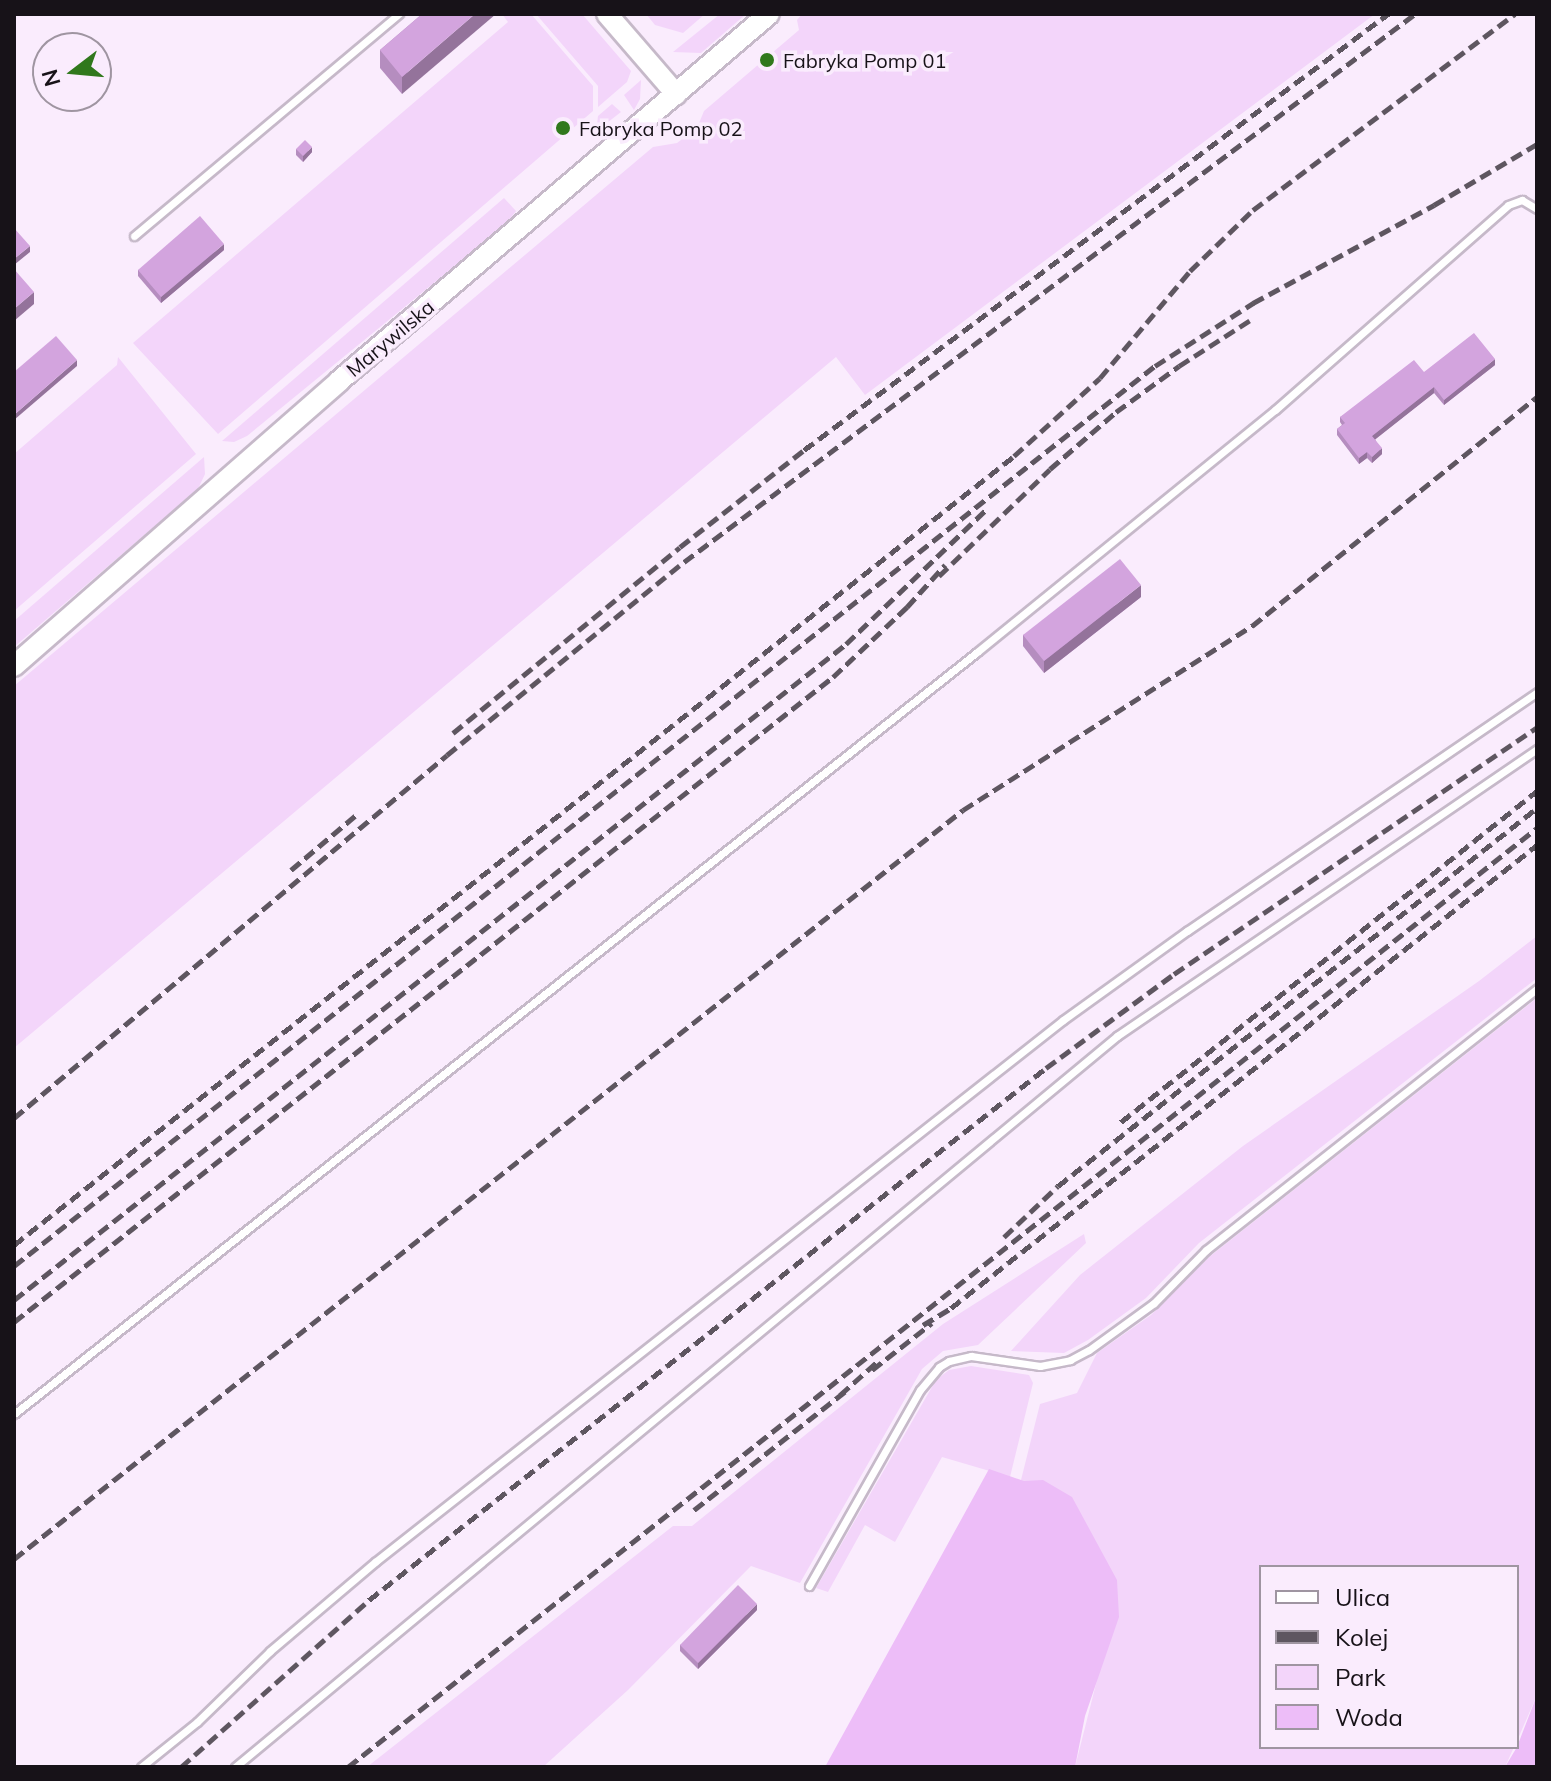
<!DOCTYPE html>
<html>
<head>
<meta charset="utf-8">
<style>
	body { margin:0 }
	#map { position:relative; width:1551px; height:1781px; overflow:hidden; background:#faecfd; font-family:Mulish,sans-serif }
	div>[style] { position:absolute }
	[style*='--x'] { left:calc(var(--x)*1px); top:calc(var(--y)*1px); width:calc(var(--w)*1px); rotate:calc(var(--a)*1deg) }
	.green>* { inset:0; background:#f3d5fa }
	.water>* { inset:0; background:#edbdf8 }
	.roads { filter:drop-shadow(2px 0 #c6b9c9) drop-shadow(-2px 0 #c6b9c9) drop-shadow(0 2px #c6b9c9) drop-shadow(0 -2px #c6b9c9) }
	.lane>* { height:7px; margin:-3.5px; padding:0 3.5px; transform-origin:3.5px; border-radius:3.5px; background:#fff }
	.secondary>* { height:20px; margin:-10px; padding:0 10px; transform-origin:10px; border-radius:10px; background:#fff }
	.rail>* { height:5px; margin-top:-2.5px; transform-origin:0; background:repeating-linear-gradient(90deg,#5e5660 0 12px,transparent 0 18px) }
	.wall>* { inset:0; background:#b58dbf }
	.shaded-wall>* { inset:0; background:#94739b }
	.building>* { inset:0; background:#d3a4de }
	.dots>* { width:22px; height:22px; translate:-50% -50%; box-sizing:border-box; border:4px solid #faecfd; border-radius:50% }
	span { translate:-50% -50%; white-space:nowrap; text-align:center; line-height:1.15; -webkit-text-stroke:7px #faecfd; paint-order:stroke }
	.poi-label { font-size:20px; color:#171218 }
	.left { translate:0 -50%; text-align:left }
	.street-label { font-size:20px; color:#171218 }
	.frame { position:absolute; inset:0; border:16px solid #171218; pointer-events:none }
	.legend { position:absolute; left:1259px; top:1565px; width:260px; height:184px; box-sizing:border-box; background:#faecfd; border:2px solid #9f95a1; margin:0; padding:10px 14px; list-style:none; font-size:24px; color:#171218 }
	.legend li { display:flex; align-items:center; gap:16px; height:40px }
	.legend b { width:40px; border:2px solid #9f95a1 }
	.north { position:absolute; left:32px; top:32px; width:80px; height:80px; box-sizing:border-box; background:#faecfd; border:2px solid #9f95a1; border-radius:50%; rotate:254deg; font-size:22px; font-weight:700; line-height:32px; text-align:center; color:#171218 }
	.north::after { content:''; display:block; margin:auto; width:28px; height:36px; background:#30781c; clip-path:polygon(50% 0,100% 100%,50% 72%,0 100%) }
</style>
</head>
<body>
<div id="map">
	<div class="green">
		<div style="clip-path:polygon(502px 14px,531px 14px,593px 86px,593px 111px,218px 434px,133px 343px,508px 22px)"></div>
		<div style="clip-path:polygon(536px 14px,582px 14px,631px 71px,627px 82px,598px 107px,598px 86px)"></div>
		<div style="clip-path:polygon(646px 14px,705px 14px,683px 33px,655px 25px)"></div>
		<div style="clip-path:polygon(720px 14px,746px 14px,701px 53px,673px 52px)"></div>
		<div style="clip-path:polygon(802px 14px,1375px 14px,865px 395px,836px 357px,14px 1048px,14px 686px,653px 147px,677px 143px,697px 128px,704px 111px,799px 30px,797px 20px)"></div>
		<div style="clip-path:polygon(641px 80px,640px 99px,634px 110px,624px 95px)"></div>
		<div style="clip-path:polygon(612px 104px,621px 112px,603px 126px,597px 125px,598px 116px)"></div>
		<div style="clip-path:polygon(504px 198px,516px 211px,506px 224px,247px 436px,234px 442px,222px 441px)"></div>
		<div style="clip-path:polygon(118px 357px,196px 454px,14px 611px,14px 454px,117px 365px)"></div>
		<div style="clip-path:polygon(204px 457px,205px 474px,198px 489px,14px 647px,14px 621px)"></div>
		<div style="clip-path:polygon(1537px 936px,1537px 978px,1199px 1243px,1146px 1298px,1088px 1340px,1064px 1353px,1011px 1351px,1080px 1275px,1243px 1146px,1479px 981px)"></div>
		<div style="clip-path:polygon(1537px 998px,1537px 1695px,1517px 1741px,1517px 1567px,1261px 1567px,1261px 1747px,1514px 1747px,1505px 1767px,1075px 1767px,1099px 1672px,1021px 1480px,1040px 1404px,1077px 1393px,1097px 1353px,1151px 1315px,1209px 1257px)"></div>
		<div style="clip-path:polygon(1084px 1234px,1086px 1243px,978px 1345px,943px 1351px,922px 1369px,800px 1583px,751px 1566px,628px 1690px,543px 1767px,367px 1767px,673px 1526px,692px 1526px,943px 1324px)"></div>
		<div style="clip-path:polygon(971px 1366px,1029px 1375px,1033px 1383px,1010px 1477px,942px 1457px,895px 1542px,865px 1525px,828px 1592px,816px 1588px,936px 1380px,949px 1370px)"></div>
	</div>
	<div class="water">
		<div style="clip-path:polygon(989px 1469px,1024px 1481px,1043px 1480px,1072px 1497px,1117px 1580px,1119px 1617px,1085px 1716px,1075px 1767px,825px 1767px)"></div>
		<div style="clip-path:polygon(1537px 1695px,1537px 1767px,1505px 1767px,1517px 1747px)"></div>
	</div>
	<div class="roads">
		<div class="lane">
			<div style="--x:134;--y:236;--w:346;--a:-40"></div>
			<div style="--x:14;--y:1414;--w:1228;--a:-38.35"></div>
			<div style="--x:977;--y:652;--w:384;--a:-39.1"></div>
			<div style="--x:1275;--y:410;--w:310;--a:-41.3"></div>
			<div style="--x:1508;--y:205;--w:15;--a:-20"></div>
			<div style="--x:1522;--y:200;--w:17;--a:31"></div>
			<div style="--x:809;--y:1586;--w:225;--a:-60.5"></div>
			<div style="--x:920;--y:1390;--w:30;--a:-50"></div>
			<div style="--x:939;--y:1367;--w:12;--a:-31"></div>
			<div style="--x:949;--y:1361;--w:23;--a:-13"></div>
			<div style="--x:971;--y:1356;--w:70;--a:8.2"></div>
			<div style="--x:1040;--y:1366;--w:31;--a:-11"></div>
			<div style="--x:1070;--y:1360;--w:21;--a:-28"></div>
			<div style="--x:1089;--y:1350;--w:80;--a:-35.9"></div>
			<div style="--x:1154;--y:1303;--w:74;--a:-45.5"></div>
			<div style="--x:1206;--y:1250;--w:422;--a:-38.3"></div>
			<div style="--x:141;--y:1767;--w:72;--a:-38.8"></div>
			<div style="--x:197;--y:1722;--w:102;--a:-44.2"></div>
			<div style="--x:270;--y:1651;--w:138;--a:-40.3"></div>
			<div style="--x:375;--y:1562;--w:876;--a:-38.23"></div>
			<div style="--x:1063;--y:1020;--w:153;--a:-35.7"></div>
			<div style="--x:1187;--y:931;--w:424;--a:-34.3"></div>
			<div style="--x:235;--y:1767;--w:1146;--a:-39.65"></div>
			<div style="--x:1117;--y:1036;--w:509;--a:-34.35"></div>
		</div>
		<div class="secondary">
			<div style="--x:607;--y:14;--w:106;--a:49.2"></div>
			<div style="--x:14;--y:666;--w:432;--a:-41.2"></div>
			<div style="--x:339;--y:381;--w:565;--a:-40.48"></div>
		</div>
	</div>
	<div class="rail">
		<div style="--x:939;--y:576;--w:154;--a:-43.9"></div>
		<div style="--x:1050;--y:469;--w:87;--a:-40.8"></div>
		<div style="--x:1116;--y:412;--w:78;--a:-36.1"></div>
		<div style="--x:1179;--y:366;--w:90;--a:-32.8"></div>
		<div style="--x:453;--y:733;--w:293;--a:-39.3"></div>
		<div style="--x:680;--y:547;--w:157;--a:-38"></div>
		<div style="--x:804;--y:450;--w:729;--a:-36.74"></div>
		<div style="--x:291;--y:870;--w:84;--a:-40.2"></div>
		<div style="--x:14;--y:1118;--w:565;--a:-39.97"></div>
		<div style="--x:447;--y:755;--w:306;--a:-39.2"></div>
		<div style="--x:684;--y:562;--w:914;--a:-36.86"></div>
		<div style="--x:1121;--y:1122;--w:532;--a:-38.51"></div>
		<div style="--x:1004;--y:1237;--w:74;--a:-43.4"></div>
		<div style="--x:1058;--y:1186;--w:610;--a:-38.28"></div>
		<div style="--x:14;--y:1245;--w:1274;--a:-38.27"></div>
		<div style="--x:1014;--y:456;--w:116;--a:-42.2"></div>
		<div style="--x:1100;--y:378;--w:140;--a:-49.9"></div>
		<div style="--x:1190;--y:271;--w:88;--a:-44.1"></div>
		<div style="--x:1253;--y:210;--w:327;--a:-36.8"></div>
		<div style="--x:14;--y:1266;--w:1453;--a:-38.27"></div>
		<div style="--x:1155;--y:366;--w:117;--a:-32.7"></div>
		<div style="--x:1253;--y:303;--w:206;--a:-28.4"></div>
		<div style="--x:1434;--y:205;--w:120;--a:-30.6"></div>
		<div style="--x:14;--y:1300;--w:1060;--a:-38.25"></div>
		<div style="--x:846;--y:644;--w:197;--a:-43.8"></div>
		<div style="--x:14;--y:1322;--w:1042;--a:-38.22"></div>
		<div style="--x:833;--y:677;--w:102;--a:-43.4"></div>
		<div style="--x:907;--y:607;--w:57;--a:-47.9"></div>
		<div style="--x:923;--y:1325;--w:33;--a:-31"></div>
		<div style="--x:951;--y:1308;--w:747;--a:-38.31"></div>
		<div style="--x:872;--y:1370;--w:76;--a:-38.1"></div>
		<div style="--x:840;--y:1395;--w:52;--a:-41.9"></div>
		<div style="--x:694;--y:1510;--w:194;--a:-38.1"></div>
		<div style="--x:14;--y:1559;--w:1209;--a:-38.28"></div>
		<div style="--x:963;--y:810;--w:343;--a:-32.5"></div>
		<div style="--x:1252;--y:626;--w:366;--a:-38.8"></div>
		<div style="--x:181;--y:1767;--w:251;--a:-41.6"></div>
		<div style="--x:369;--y:1600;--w:861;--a:-38.16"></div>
		<div style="--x:1046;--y:1068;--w:159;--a:-36.3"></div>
		<div style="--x:1174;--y:974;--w:439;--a:-34.2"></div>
		<div style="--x:348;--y:1767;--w:1515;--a:-38.3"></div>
	</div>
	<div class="wall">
		<div style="clip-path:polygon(422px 14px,402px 94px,380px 68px,380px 50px)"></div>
		<div style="clip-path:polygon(296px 149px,312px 152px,303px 162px,296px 155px)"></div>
		<div style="clip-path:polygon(224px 250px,161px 303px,138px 276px,138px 270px)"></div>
		<div style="clip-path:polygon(1495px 365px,1444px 405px,1434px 393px,1375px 439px,1382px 454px,1372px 463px,1367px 458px,1359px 464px,1337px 435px,1337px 429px,1342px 425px,1340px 422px,1340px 417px,1424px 372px)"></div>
		<div style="clip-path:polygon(1141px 597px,1044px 673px,1023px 646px,1023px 635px)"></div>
		<div style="clip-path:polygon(757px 1610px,698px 1669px,680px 1651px,680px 1645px)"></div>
	</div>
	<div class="shaded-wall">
		<div style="clip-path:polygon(475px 14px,496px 14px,402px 94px,402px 77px)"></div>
		<div style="clip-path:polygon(312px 147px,312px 152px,303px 162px,303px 156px)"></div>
		<div style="clip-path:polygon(224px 244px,224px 250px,161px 303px,161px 297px)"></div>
		<div style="clip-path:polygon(30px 246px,30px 252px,14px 265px,14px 259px)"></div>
		<div style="clip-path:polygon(34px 292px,34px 304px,14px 321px,14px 309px)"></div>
		<div style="clip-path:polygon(1495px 359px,1495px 365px,1444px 405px,1444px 400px)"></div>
		<div style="clip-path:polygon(77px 360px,77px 366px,14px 420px,14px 415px)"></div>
		<div style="clip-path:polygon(1434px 387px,1434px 393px,1372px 442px,1372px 436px)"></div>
		<div style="clip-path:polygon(1382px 448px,1382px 454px,1372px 463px,1372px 457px)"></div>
		<div style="clip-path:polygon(1367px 452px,1367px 458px,1359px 464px,1359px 458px)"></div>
		<div style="clip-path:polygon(1141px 585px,1141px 597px,1044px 673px,1044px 661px)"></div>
		<div style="clip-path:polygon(757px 1604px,757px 1610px,698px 1669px,698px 1663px)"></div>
	</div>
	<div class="building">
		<div style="clip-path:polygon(422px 14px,475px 14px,402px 77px,380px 50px)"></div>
		<div style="clip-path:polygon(305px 140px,312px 147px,303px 156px,296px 149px)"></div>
		<div style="clip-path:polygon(200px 216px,224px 244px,161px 297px,138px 270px)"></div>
		<div style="clip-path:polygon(14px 228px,30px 246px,14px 259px)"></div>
		<div style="clip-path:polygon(14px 269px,34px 292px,14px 309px)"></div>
		<div style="clip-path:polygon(1474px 333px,1495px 359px,1444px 400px,1434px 387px,1372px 436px,1382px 448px,1372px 457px,1367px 452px,1359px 458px,1337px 429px,1345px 423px,1340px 417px,1414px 360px,1424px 372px)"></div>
		<div style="clip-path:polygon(56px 336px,77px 360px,14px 415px,14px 372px)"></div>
		<div style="clip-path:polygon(1120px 559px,1141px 585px,1044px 661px,1023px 635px)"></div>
		<div style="clip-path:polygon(738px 1585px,757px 1604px,698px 1663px,680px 1645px)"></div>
	</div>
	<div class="dots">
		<div style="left:767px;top:60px;background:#30781c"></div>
		<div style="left:563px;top:128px;background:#30781c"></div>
	</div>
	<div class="poi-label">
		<span class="left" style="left:783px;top:60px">Fabryka Pomp 01</span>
		<span class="left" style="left:579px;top:128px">Fabryka Pomp 02</span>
	</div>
	<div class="street-label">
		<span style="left:390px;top:338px;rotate:-40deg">Marywilska</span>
	</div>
	<div class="frame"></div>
	<ul class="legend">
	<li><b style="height:10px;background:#fff"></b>Ulica</li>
	<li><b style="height:10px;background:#5e5660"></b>Kolej</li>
	<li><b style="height:22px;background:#f3d5fa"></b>Park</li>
	<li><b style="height:22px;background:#edbdf8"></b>Woda</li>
	</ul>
	<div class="north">N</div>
</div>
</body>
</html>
